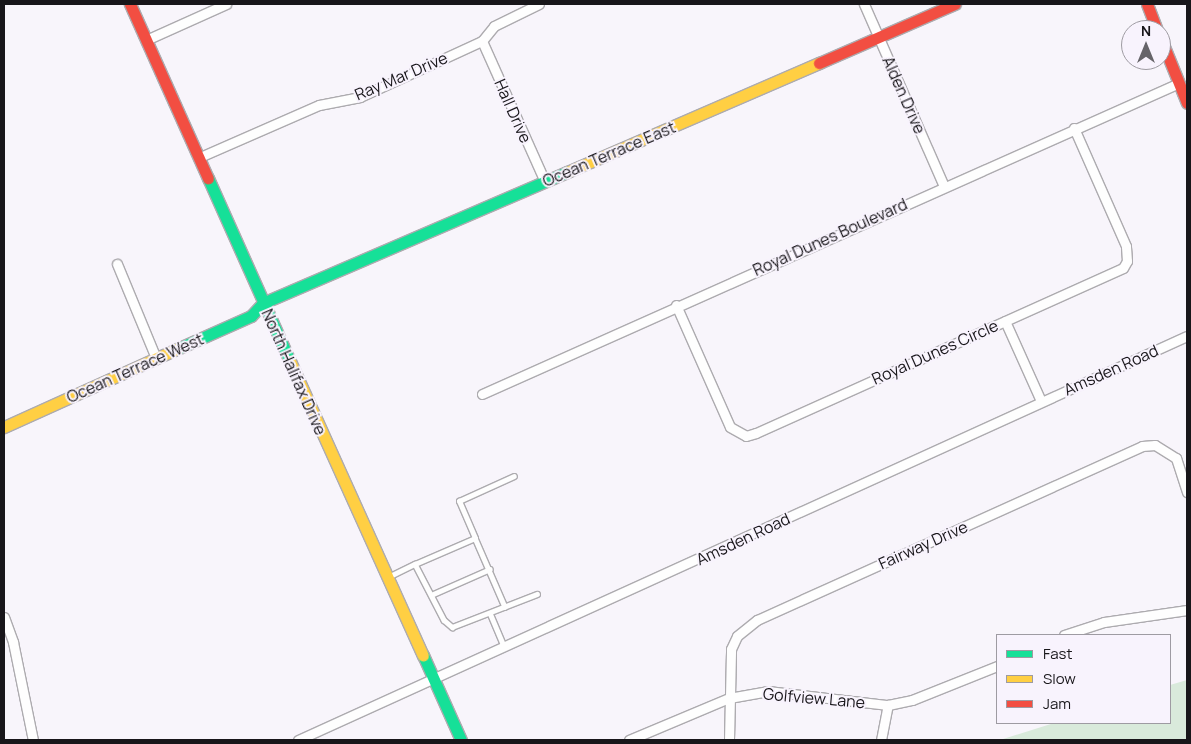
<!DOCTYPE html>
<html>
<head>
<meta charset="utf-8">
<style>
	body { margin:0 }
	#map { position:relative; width:1191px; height:744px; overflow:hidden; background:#f8f5fb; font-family:Manrope,sans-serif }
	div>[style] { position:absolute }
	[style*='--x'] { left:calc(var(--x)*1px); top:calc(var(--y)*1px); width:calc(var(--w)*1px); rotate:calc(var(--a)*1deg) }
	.green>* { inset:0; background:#d9eadb }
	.roads { filter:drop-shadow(1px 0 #adabaf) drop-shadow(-1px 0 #adabaf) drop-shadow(0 1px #adabaf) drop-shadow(0 -1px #adabaf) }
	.lane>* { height:4.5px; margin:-2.25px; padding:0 2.25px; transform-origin:2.25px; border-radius:2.25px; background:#fefefe }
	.street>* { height:9px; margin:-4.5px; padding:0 4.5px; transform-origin:4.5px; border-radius:4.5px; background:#fefefe }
	.fast>* { height:11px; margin:-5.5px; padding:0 5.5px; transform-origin:5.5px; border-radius:5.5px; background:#16e098 }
	.slow>* { height:11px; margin:-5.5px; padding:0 5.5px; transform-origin:5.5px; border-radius:5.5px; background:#ffcf43 }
	.jam>* { height:11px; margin:-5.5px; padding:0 5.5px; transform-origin:5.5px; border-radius:5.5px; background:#f24e42 }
	span { translate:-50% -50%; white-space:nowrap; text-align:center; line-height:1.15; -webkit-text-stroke:4px #f8f3fd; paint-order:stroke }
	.street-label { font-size:16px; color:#18161a }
	.frame { position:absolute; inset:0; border:5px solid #18161a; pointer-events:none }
	.legend { position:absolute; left:996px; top:634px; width:175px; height:90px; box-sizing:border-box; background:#f8f3fd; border:1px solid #9e9ba2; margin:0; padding:6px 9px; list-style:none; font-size:15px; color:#18161a }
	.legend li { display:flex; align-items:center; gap:10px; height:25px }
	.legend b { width:25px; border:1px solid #9e9ba2 }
	.north { position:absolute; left:1121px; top:20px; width:50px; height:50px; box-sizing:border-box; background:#f8f3fd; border:1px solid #9e9ba2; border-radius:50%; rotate:0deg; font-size:14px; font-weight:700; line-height:20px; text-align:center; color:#18161a }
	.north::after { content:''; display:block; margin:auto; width:18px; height:22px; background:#666469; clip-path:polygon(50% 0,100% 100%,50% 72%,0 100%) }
</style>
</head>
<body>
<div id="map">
	<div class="green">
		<div style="clip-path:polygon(1187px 680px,1187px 740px,1000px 740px,1054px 723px,1170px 723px,1170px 685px)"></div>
	</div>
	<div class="roads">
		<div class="lane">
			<div style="--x:475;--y:538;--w:40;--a:-113.4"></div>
			<div style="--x:459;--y:501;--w:60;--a:-24.4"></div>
			<div style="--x:415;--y:564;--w:65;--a:-23.4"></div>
			<div style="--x:475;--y:538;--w:75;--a:66.5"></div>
			<div style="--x:388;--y:577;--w:30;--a:-26"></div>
			<div style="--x:415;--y:564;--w:63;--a:62.6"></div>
			<div style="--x:444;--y:620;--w:11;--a:41"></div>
			<div style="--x:452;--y:627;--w:91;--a:-21.2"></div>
			<div style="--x:431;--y:595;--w:64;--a:-23.8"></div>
			<div style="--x:490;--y:613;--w:36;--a:67"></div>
		</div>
		<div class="street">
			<div style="--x:864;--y:4;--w:199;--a:66.3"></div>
			<div style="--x:146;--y:40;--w:88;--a:-24.2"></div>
			<div style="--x:482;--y:41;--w:154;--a:65.9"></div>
			<div style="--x:200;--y:157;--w:130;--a:-23.6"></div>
			<div style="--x:319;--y:105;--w:42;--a:-11"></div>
			<div style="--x:360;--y:97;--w:134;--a:-24.7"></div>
			<div style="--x:482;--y:41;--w:19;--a:-51"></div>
			<div style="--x:494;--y:26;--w:50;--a:-26.1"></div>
			<div style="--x:117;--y:264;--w:102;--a:67.5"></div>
			<div style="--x:676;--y:305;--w:133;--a:66.1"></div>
			<div style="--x:730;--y:427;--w:18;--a:29"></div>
			<div style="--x:746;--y:436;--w:10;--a:-17"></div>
			<div style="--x:756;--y:433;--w:402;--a:-24.2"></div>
			<div style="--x:1123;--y:268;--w:8;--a:-60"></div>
			<div style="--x:1127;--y:261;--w:15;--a:-94"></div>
			<div style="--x:1126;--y:246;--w:129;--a:-113.8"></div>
			<div style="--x:1005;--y:321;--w:88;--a:65.8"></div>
			<div style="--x:482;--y:394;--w:763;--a:-24.05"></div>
			<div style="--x:4;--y:617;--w:27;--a:70"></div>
			<div style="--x:13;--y:642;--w:100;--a:78.5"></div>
			<div style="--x:1064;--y:635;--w:42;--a:-18"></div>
			<div style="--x:1104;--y:622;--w:84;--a:-8.2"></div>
			<div style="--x:298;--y:740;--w:976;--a:-24.44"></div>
			<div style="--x:629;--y:740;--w:108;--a:-22.8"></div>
			<div style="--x:729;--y:698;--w:40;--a:-10"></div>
			<div style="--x:768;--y:691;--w:121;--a:6.7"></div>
			<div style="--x:888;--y:705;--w:25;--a:-12"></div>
			<div style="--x:912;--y:700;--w:92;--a:-21.8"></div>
			<div style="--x:729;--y:740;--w:91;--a:-88.7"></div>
			<div style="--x:731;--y:649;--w:14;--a:-65"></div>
			<div style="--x:737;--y:636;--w:26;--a:-39"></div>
			<div style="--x:757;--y:620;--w:422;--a:-24.3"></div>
			<div style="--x:1142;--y:446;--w:13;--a:-4"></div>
			<div style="--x:1155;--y:445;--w:25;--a:32"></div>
			<div style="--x:1176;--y:458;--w:36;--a:72"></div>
			<div style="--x:881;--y:740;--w:36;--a:-79"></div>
		</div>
		<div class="fast">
			<div style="--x:208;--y:178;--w:201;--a:65.9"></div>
			<div style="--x:177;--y:349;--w:81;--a:-24"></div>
			<div style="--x:251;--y:316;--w:18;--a:-47"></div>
			<div style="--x:263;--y:303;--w:331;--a:-23.3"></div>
			<div style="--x:423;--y:655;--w:93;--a:65.9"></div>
		</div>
		<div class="slow">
			<div style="--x:567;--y:172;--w:275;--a:-23.4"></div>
			<div style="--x:290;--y:361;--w:323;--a:65.7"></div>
			<div style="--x:4;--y:427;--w:190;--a:-24.3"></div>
		</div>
		<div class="jam">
			<div style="--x:130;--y:4;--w:191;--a:65.9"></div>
			<div style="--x:1147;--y:4;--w:28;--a:69"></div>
			<div style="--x:1161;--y:39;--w:69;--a:67.9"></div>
			<div style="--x:819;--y:63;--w:148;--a:-23.5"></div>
		</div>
	</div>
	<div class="street-label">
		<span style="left:401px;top:76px;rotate:-23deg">Ray Mar Drive</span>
		<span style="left:904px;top:95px;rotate:66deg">Alden Drive</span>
		<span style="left:513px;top:111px;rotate:66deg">Hall Drive</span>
		<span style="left:609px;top:154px;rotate:-23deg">Ocean Terrace East</span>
		<span style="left:830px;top:237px;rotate:-24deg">Royal Dunes Boulevard</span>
		<span style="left:935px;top:352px;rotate:-24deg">Royal Dunes Circle</span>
		<span style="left:135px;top:368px;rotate:-24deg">Ocean Terrace West</span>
		<span style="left:1111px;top:370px;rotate:-24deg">Amsden Road</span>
		<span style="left:294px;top:372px;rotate:66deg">North Halifax Drive</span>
		<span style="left:743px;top:539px;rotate:-25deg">Amsden Road</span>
		<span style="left:923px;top:545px;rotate:-24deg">Fairway Drive</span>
		<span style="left:814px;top:698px;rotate:5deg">Golfview Lane</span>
	</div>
	<div class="frame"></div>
	<ul class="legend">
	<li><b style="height:6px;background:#16e098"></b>Fast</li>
	<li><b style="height:6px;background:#ffcf43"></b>Slow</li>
	<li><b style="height:6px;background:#f24e42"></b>Jam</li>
	</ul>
	<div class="north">N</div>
</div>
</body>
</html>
